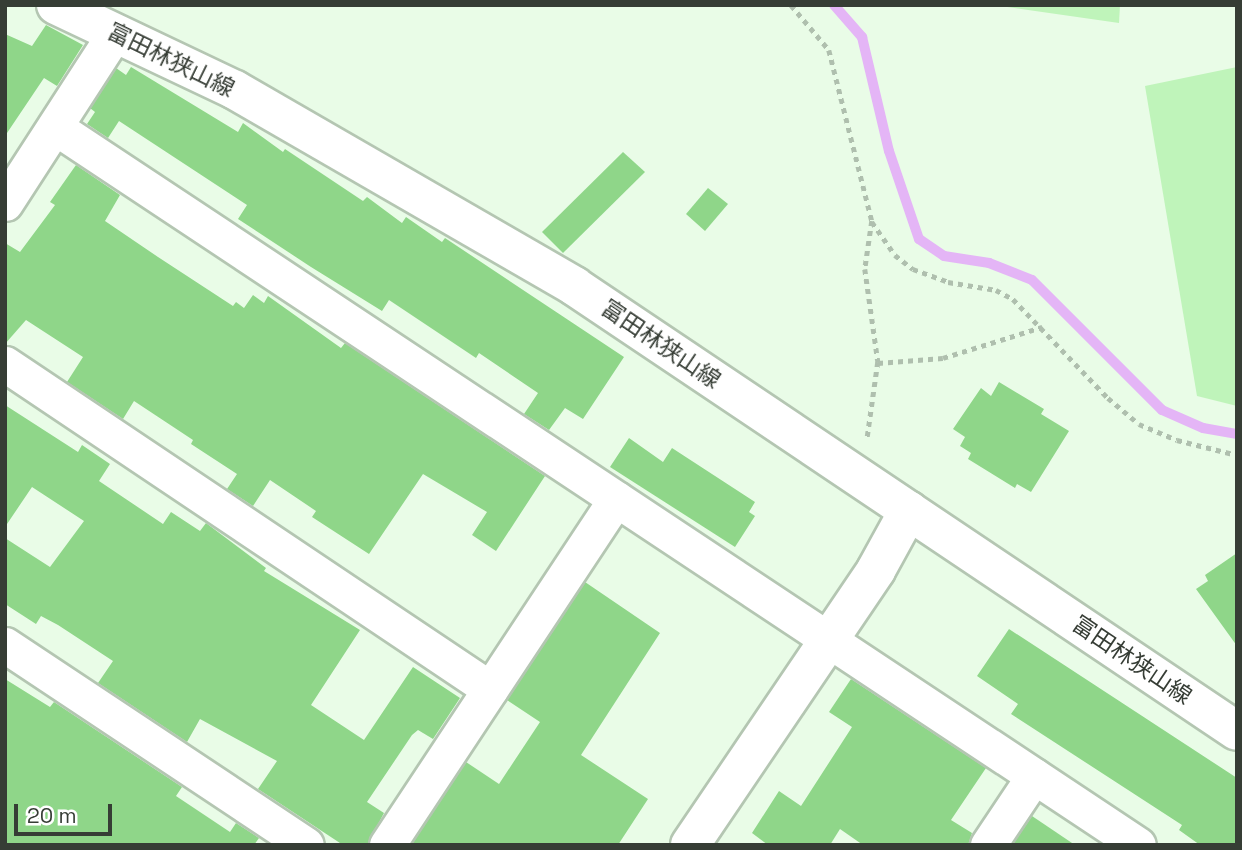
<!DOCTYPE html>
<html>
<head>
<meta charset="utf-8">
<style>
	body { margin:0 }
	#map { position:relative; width:1242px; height:850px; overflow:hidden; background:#e9fce7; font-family:"Space Grotesk","Noto Sans JP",sans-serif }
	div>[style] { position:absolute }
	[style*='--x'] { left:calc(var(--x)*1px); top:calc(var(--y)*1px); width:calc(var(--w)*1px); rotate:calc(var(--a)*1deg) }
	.green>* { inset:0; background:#bff4ba }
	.stream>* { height:10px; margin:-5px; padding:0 5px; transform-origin:5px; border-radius:5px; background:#e4b5f6 }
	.building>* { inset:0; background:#8fd689 }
	.path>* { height:4.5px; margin-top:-2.25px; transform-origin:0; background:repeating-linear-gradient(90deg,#afbfae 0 5px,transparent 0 10px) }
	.roads { filter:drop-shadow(2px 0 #b4c6b2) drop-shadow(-2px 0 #b4c6b2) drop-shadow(0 2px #b4c6b2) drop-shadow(0 -2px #b4c6b2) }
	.street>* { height:35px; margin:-17.5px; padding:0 17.5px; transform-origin:17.5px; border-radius:17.5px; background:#fff }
	.secondary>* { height:38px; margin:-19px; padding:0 19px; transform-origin:19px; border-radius:19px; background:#fff }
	span { translate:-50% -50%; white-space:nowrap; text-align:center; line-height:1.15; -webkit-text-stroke:5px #fff; paint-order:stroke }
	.street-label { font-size:23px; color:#363d35 }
	.frame { position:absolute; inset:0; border:7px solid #363d35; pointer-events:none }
	.scale { position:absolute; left:14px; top:804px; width:98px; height:32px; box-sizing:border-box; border:4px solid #363d35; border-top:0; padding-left:9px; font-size:21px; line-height:24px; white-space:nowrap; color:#363d35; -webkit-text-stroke:5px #fff; paint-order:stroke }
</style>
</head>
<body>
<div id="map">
	<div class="green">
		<div style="clip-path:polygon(993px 5px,1120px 5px,1119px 23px)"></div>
		<div style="clip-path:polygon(1237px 67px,1237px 406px,1197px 396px,1145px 86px)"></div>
	</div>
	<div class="stream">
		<div style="--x:834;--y:5;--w:43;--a:48.8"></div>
		<div style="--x:862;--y:37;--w:117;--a:76.7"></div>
		<div style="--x:889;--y:151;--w:93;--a:71.2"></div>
		<div style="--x:919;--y:239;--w:30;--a:34"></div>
		<div style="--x:944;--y:256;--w:46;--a:8.8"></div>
		<div style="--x:989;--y:263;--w:46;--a:21.6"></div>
		<div style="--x:1032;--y:280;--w:184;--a:45"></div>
		<div style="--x:1162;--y:410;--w:45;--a:23.7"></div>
		<div style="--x:1203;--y:428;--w:35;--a:10"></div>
	</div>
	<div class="building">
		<div style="clip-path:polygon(46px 25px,83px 45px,57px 86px,44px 78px,5px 136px,5px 34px,32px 46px)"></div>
		<div style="clip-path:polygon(131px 67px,238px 132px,243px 123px,283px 152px,285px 149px,363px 201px,367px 197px,402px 223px,406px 217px,442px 242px,445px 238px,624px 357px,583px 419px,565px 408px,549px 430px,524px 414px,538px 393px,479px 353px,476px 358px,389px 300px,382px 311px,311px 267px,238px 219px,247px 205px,119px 121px,108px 138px,87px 124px,95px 112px,90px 108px,116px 68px,126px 75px)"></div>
		<div style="clip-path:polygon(623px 152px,645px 172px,563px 253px,542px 232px)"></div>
		<div style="clip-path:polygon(76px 165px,120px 195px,105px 221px,158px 257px,233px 306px,236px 302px,244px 308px,253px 295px,264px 303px,268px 296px,341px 348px,345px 343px,545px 476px,496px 551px,472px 535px,487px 512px,423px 474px,369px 554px,312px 517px,316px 511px,270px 480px,253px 506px,227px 489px,237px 474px,191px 444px,193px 440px,134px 401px,123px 419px,67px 382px,83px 357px,26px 320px,5px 344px,5px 243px,20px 252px,55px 205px,50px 202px)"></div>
		<div style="clip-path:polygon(708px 188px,728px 204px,705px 231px,686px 214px)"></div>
		<div style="clip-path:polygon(999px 382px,1044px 409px,1041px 414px,1069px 431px,1031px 492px,1017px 484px,1015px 488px,968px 459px,971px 453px,960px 446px,965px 437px,953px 429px,981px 388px,991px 396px)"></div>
		<div style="clip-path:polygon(5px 405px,78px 452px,82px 445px,110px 464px,99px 481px,163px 524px,171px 512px,200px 531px,206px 523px,266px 568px,264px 571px,360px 630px,311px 705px,364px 740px,413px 667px,460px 698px,433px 739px,418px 730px,412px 735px,367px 802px,384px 813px,367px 845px,343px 845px,258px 789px,277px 761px,200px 719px,187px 742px,98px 683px,113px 661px,58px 625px,41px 616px,36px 624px,5px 604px,5px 538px,50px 567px,84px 521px,32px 487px,5px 527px)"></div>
		<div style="clip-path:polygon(629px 438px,663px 462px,672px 448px,755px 502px,749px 512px,755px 516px,735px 547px,610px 467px)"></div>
		<div style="clip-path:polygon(1237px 553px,1237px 646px,1196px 589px,1208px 581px,1205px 575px)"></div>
		<div style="clip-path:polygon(585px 582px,660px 633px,581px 755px,648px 799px,618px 845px,411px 845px,466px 762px,499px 784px,540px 722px,507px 700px)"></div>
		<div style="clip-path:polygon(1009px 629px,1237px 778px,1237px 845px,1200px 845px,1179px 830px,1182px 825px,1011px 714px,1018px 704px,977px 676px)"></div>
		<div style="clip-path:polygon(5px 679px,50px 707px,54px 702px,182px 787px,176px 796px,230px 832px,236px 823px,259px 838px,254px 845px,5px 845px)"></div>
		<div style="clip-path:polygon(851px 679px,986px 768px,951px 820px,972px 833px,968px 845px,863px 845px,840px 829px,830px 845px,768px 845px,752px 833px,779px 791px,801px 806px,852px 727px,829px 712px)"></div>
		<div style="clip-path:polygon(1032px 816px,1075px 845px,1012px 845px)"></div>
	</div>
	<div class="path">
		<div style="--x:791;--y:5;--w:59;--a:49.8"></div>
		<div style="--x:829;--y:50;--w:176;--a:75.9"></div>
		<div style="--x:872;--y:221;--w:49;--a:98.3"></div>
		<div style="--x:865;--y:269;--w:94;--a:82"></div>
		<div style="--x:878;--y:362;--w:79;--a:98"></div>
		<div style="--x:872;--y:222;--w:40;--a:55.1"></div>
		<div style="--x:895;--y:255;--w:23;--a:38"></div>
		<div style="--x:913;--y:269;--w:37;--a:20"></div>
		<div style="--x:948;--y:282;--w:49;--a:9.5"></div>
		<div style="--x:996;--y:290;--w:19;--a:28"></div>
		<div style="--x:1013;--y:299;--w:137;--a:46.2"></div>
		<div style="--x:1108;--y:398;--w:40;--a:40"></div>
		<div style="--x:1139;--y:424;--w:41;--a:22.8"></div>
		<div style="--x:1177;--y:440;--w:62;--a:14"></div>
		<div style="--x:878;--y:363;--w:65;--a:-4.4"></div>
		<div style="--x:943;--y:358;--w:104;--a:-17.4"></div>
	</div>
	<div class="roads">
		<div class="street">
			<div style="--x:55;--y:127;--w:1299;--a:33.54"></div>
			<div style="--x:5;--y:203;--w:202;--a:-57.1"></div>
			<div style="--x:5;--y:364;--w:584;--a:33.83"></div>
			<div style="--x:5;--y:645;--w:361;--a:33.6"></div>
			<div style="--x:387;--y:845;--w:415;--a:-56.5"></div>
			<div style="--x:988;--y:845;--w:83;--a:-56.3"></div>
		</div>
		<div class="secondary">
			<div style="--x:56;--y:5;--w:198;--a:25.4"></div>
			<div style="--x:235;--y:90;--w:392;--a:30"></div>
			<div style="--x:574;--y:286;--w:798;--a:33.87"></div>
			<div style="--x:690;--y:845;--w:332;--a:-55.9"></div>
			<div style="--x:876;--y:570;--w:68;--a:-61.2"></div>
		</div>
	</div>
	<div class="street-label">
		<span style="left:171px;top:60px;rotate:26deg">富田林狭山線</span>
		<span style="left:661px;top:344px;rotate:34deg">富田林狭山線</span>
		<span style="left:1132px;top:660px;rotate:34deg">富田林狭山線</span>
	</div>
	<div class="frame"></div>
	<div class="scale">20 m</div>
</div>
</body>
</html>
